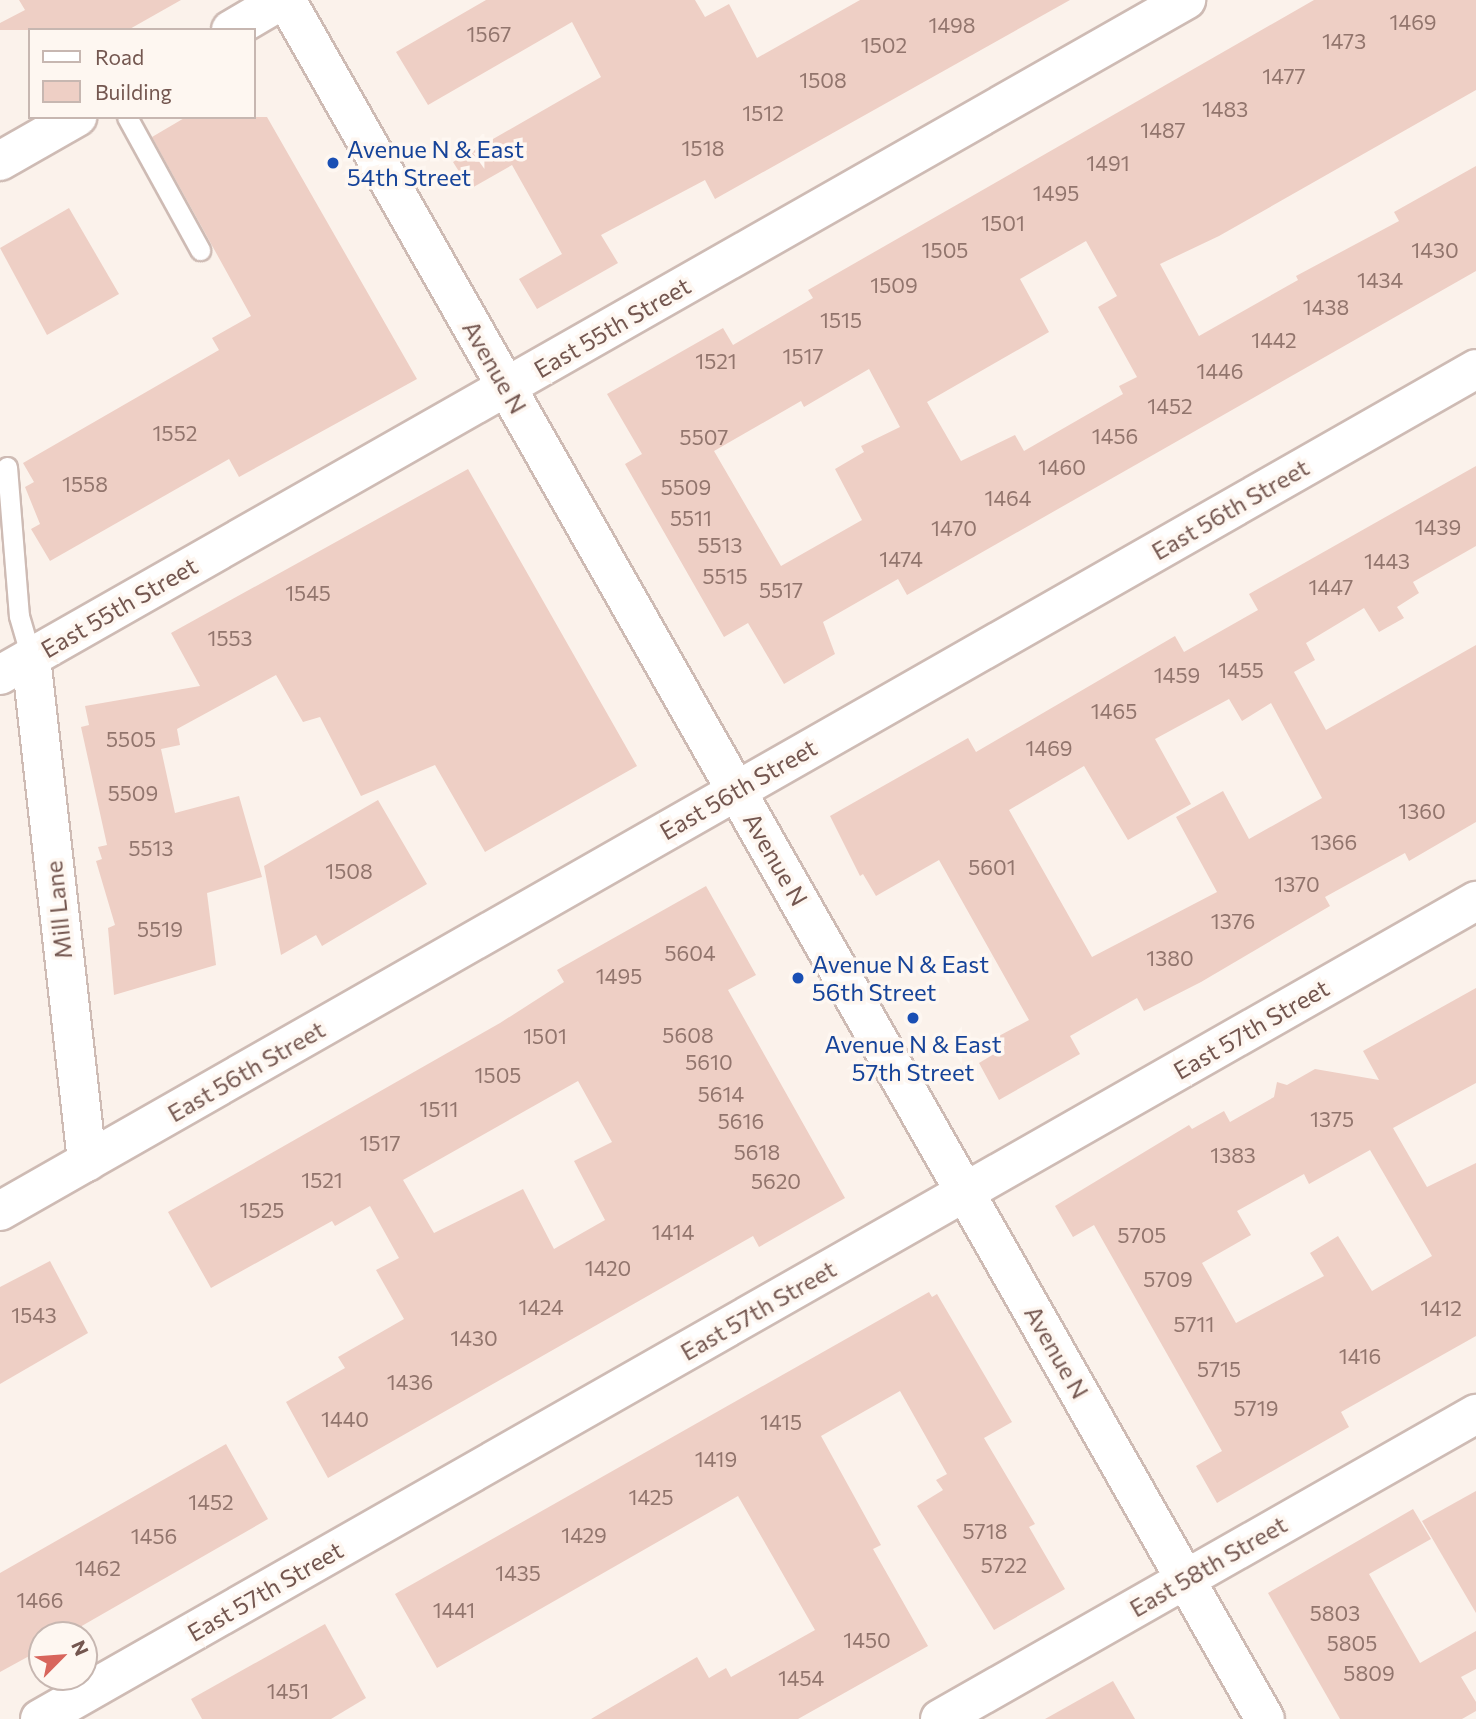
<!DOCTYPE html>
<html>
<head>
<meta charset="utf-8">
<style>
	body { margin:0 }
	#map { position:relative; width:1476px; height:1719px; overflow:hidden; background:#fbf2eb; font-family:Commissioner,sans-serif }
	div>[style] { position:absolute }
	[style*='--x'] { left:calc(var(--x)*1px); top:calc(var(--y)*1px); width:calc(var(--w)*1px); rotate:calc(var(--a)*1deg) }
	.building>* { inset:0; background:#eecfc5 }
	.roads { filter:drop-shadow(2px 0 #cebbb4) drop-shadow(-2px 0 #cebbb4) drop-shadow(0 2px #cebbb4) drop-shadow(0 -2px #cebbb4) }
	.service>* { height:19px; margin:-9.5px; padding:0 9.5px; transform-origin:9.5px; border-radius:9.5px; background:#fff }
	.minor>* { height:38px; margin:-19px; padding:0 19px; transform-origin:19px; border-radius:19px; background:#fff }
	.dots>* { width:19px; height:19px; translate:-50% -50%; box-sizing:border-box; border:4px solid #fef7f1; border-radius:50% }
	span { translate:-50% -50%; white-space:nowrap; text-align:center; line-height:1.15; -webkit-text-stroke:7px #fef7f1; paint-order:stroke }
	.number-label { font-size:21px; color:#92756d }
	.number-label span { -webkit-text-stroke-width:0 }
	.transit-label { font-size:24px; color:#164399 }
	.left { translate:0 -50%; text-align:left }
	.street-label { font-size:24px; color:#745750 }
	.legend { position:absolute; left:28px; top:28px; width:228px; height:91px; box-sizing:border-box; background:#fef7f1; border:2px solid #c7b7b1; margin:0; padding:9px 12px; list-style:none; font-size:21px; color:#745750 }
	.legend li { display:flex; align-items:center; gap:14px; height:35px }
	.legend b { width:35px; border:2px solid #c7b7b1 }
	.north { position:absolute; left:28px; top:1621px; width:70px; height:70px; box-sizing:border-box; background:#fef7f1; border:2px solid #c7b7b1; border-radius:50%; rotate:65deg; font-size:19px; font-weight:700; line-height:28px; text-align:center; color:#745750 }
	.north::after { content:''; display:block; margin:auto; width:24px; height:32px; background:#d8655c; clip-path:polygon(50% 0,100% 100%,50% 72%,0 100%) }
</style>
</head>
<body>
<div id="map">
	<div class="building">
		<div style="clip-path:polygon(19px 0,181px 0,128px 30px,0 30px,0 23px,25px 10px)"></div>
		<div style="clip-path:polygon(486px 0,695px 0,705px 17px,729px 4px,757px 58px,860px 0,1070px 0,715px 199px,705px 180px,601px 235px,618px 263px,537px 309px,519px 279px,562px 254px,512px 165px,470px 189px,453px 162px,601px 77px,572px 22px,428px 105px,396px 52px)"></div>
		<div style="clip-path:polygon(evenodd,1314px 0,1476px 0,1476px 90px,1219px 236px,1160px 264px,1199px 336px,1298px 280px,1296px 276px,1399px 221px,1394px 212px,1476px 166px,1476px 271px,907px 595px,898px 579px,823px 622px,835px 654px,784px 684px,748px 623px,724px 637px,625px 464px,642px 454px,607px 394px,723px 328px,733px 345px,813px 298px,808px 290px,1314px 0,1086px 241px,1117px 296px,1098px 307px,1137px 377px,1119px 386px,1123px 394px,1024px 451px,1015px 435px,961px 461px,927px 402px,1049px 332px,1020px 279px,1086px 241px,1314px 0,869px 369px,900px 427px,861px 446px,864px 452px,835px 469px,862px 520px,781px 566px,714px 451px,801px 401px,804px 407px,869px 369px)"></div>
		<div style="clip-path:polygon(186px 117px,267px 117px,417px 379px,239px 477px,229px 459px,50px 561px,31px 529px,40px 524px,25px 487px,34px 482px,23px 463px,219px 350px,212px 338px,251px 316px,152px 137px)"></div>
		<div style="clip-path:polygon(69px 208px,119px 294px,47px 335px,0 248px)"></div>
		<div style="clip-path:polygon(evenodd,1476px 466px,1476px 546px,1413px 582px,1419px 593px,1397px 607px,1404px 618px,1379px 632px,1364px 608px,1306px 643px,1315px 660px,1294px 672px,1326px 730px,1476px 645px,1476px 822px,1409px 861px,1405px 853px,1325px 897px,1330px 906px,1201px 982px,1144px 1011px,1137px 998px,1070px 1036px,1080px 1054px,999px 1100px,979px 1063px,1004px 1048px,997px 1037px,1029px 1020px,939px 860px,876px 896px,863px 874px,860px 876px,830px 816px,968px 738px,976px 752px,1175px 636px,1184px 652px,1258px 610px,1249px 594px,1476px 466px,1229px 699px,1242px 721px,1271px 703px,1322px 798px,1249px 839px,1223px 791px,1176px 817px,1217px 892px,1092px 957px,1009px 810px,1084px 766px,1128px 840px,1191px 804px,1155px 739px,1229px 699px)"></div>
		<div style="clip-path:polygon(468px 469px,637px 766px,485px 852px,435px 765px,361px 796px,320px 717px,303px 722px,276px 675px,177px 729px,180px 745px,161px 749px,175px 813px,239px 796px,262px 877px,207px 893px,216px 965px,114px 995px,108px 928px,115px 925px,96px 861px,102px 859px,98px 847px,107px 845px,81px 727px,89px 725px,85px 706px,200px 686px,171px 633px)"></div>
		<div style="clip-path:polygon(378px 800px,427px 884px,322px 946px,316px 935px,281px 955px,264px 866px)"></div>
		<div style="clip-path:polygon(evenodd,706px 886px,756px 975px,728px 990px,845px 1198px,759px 1247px,753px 1236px,328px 1478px,286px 1402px,345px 1368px,338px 1357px,404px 1319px,376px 1270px,399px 1258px,370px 1206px,335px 1226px,332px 1221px,211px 1288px,168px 1212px,500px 1023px,564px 982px,557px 970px,706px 886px,578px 1081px,612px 1142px,574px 1161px,605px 1220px,554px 1249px,523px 1189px,434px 1233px,403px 1180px,578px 1081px)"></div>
		<div style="clip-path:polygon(evenodd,1476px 988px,1476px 1083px,1393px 1128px,1427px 1187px,1476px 1163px,1476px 1336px,1341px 1412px,1349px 1427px,1217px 1503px,1196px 1466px,1222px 1451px,1094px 1225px,1073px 1237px,1055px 1206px,1189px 1125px,1192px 1129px,1224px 1111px,1230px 1122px,1274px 1097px,1277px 1082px,1287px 1085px,1315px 1069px,1379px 1080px,1363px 1051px,1476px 988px,1370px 1150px,1432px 1256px,1372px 1291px,1338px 1236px,1310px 1253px,1324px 1276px,1236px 1323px,1202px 1263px,1251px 1235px,1237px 1211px,1304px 1174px,1309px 1184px,1370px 1150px)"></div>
		<div style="clip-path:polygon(50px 1261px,88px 1333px,0 1384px,0 1287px)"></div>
		<div style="clip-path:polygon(929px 1292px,932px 1297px,937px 1294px,1012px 1422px,984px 1438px,1035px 1524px,1029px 1527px,1065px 1589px,994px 1630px,917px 1506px,943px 1490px,936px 1480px,947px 1474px,900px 1391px,821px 1436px,881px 1545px,873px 1549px,928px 1646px,798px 1719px,591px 1719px,697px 1657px,709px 1678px,726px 1668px,731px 1677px,815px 1630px,738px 1496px,437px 1668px,395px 1594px)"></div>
		<div style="clip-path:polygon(226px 1444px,268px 1519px,66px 1635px,42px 1635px,42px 1649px,0 1672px,0 1573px)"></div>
		<div style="clip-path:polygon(1476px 1491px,1476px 1613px,1422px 1521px)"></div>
		<div style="clip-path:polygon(1413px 1509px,1431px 1539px,1369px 1574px,1420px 1663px,1476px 1631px,1476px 1669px,1461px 1677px,1476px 1702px,1476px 1711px,1462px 1719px,1340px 1719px,1268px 1593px)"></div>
		<div style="clip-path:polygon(325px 1624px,366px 1698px,331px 1719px,202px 1719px,191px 1699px)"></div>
		<div style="clip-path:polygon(1113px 1681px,1135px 1719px,1045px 1719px)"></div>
	</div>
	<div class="roads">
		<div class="service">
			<div style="--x:127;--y:117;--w:152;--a:61.2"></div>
			<div style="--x:7;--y:467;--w:149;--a:85.4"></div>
			<div style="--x:19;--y:616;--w:43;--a:73.7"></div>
		</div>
		<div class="minor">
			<div style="--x:286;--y:0;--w:1978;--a:60.34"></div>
			<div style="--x:231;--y:30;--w:59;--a:-30.5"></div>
			<div style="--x:0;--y:161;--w:89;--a:-29.7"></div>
			<div style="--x:31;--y:657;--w:508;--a:83.67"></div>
			<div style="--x:0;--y:675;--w:1365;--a:-29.65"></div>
			<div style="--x:0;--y:1211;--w:1699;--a:-29.7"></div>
			<div style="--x:40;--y:1719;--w:1653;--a:-29.67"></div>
			<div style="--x:940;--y:1719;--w:617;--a:-29.64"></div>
		</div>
	</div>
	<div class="dots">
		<div style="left:333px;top:163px;background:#1a4fb4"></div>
		<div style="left:798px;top:978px;background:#1a4fb4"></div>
		<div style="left:913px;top:1018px;background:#1a4fb4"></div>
	</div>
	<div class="number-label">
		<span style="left:1413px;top:22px">1469</span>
		<span style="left:952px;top:25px">1498</span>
		<span style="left:489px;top:34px">1567</span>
		<span style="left:1344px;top:41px">1473</span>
		<span style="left:884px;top:45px">1502</span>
		<span style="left:1284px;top:76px">1477</span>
		<span style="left:823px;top:80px">1508</span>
		<span style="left:1225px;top:109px">1483</span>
		<span style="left:763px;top:113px">1512</span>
		<span style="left:1163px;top:130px">1487</span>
		<span style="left:703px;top:148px">1518</span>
		<span style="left:1108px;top:163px">1491</span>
		<span style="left:1056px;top:193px">1495</span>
		<span style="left:1003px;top:223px">1501</span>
		<span style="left:945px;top:250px">1505</span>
		<span style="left:1435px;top:250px">1430</span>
		<span style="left:1380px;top:280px">1434</span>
		<span style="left:894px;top:285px">1509</span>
		<span style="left:1326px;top:307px">1438</span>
		<span style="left:841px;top:320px">1515</span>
		<span style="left:1274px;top:340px">1442</span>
		<span style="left:803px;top:356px">1517</span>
		<span style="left:716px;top:361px">1521</span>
		<span style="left:1220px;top:371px">1446</span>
		<span style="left:1170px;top:406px">1452</span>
		<span style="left:175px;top:433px">1552</span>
		<span style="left:1115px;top:436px">1456</span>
		<span style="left:704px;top:437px">5507</span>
		<span style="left:1062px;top:467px">1460</span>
		<span style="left:85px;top:484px">1558</span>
		<span style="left:686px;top:487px">5509</span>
		<span style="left:1008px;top:498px">1464</span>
		<span style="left:691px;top:518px">5511</span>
		<span style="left:1438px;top:527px">1439</span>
		<span style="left:954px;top:528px">1470</span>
		<span style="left:720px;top:545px">5513</span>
		<span style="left:901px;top:559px">1474</span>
		<span style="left:1387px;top:561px">1443</span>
		<span style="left:725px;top:576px">5515</span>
		<span style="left:1331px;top:587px">1447</span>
		<span style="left:781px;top:590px">5517</span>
		<span style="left:308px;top:593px">1545</span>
		<span style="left:230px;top:638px">1553</span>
		<span style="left:1241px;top:670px">1455</span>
		<span style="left:1177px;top:675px">1459</span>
		<span style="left:1114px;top:711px">1465</span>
		<span style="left:131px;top:739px">5505</span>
		<span style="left:1049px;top:748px">1469</span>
		<span style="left:133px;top:793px">5509</span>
		<span style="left:1422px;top:811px">1360</span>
		<span style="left:1334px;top:842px">1366</span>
		<span style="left:151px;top:848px">5513</span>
		<span style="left:992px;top:867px">5601</span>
		<span style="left:349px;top:871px">1508</span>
		<span style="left:1297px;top:884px">1370</span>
		<span style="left:1233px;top:921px">1376</span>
		<span style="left:160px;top:929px">5519</span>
		<span style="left:690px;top:953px">5604</span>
		<span style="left:1170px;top:958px">1380</span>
		<span style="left:619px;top:976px">1495</span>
		<span style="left:688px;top:1035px">5608</span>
		<span style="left:545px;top:1036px">1501</span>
		<span style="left:709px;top:1062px">5610</span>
		<span style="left:498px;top:1075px">1505</span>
		<span style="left:721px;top:1094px">5614</span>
		<span style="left:439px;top:1109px">1511</span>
		<span style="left:1332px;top:1119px">1375</span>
		<span style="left:741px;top:1121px">5616</span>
		<span style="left:380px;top:1143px">1517</span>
		<span style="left:757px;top:1152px">5618</span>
		<span style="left:1233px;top:1155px">1383</span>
		<span style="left:322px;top:1180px">1521</span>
		<span style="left:776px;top:1181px">5620</span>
		<span style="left:262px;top:1210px">1525</span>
		<span style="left:673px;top:1232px">1414</span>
		<span style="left:1142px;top:1235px">5705</span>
		<span style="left:608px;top:1268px">1420</span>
		<span style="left:1168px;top:1279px">5709</span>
		<span style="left:541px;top:1307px">1424</span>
		<span style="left:1441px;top:1308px">1412</span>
		<span style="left:34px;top:1315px">1543</span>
		<span style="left:1194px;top:1324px">5711</span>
		<span style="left:474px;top:1338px">1430</span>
		<span style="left:1360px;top:1356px">1416</span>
		<span style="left:1219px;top:1369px">5715</span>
		<span style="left:410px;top:1382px">1436</span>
		<span style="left:1256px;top:1408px">5719</span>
		<span style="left:345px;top:1419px">1440</span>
		<span style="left:781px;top:1422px">1415</span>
		<span style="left:716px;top:1459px">1419</span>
		<span style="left:651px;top:1497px">1425</span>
		<span style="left:211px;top:1502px">1452</span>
		<span style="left:985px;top:1531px">5718</span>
		<span style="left:584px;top:1535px">1429</span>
		<span style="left:154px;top:1536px">1456</span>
		<span style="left:1004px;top:1565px">5722</span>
		<span style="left:98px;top:1568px">1462</span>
		<span style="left:518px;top:1573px">1435</span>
		<span style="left:40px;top:1600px">1466</span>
		<span style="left:454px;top:1610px">1441</span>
		<span style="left:1335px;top:1613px">5803</span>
		<span style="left:867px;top:1640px">1450</span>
		<span style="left:1352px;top:1643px">5805</span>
		<span style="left:1369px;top:1673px">5809</span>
		<span style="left:801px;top:1678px">1454</span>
		<span style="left:288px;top:1691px">1451</span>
	</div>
	<div class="transit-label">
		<span class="left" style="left:347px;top:163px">Avenue N &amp; East<br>54th Street</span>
		<span class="left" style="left:812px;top:978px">Avenue N &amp; East<br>56th Street</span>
		<span style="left:913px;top:1058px">Avenue N &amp; East<br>57th Street</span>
	</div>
	<div class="street-label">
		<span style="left:612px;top:327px;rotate:-30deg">East 55th Street</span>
		<span style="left:495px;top:367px;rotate:60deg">Avenue N</span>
		<span style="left:1230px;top:509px;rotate:-30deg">East 56th Street</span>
		<span style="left:119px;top:607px;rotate:-30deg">East 55th Street</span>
		<span style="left:738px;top:789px;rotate:-30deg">East 56th Street</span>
		<span style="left:776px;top:859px;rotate:60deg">Avenue N</span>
		<span style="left:58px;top:910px;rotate:-96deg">Mill Lane</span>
		<span style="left:1251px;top:1029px;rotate:-30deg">East 57th Street</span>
		<span style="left:246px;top:1071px;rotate:-30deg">East 56th Street</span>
		<span style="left:758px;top:1310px;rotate:-30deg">East 57th Street</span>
		<span style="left:1057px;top:1352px;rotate:60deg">Avenue N</span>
		<span style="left:1208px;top:1566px;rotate:-30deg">East 58th Street</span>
		<span style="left:265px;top:1591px;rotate:-30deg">East 57th Street</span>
	</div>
	<ul class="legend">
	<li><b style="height:9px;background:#fff"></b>Road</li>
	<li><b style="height:19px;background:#eecfc5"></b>Building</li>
	</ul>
	<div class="north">N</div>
</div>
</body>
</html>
